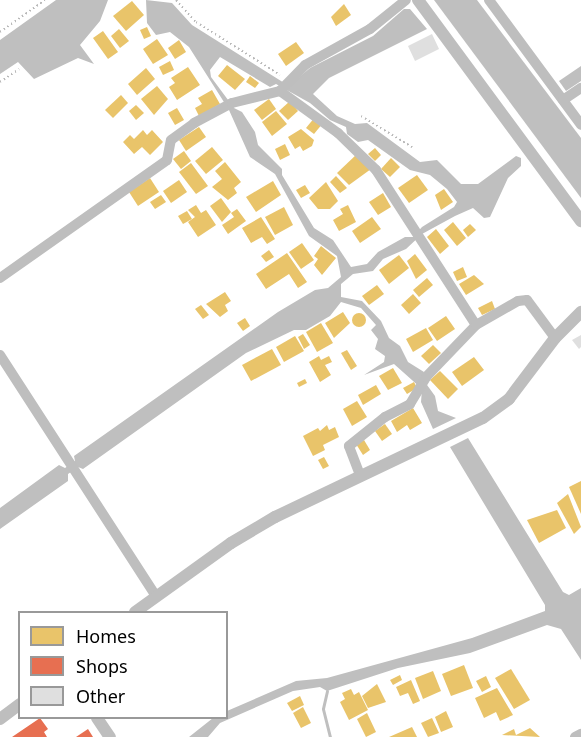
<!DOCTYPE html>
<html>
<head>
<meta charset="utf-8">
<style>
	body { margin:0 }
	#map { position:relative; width:581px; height:737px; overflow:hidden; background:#fff; font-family:"Noto Sans",sans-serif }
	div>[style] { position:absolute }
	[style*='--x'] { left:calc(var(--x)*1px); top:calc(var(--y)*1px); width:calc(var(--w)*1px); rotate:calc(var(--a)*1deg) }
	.water>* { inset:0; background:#bfbfbf }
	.homes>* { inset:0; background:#e9c46a }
	.round { border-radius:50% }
	.shops>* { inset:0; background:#e76f51 }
	.stream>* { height:3px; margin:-1.5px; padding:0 1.5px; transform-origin:1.5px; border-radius:1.5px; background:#bfbfbf }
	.building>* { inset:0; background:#dfdfdf }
	.path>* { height:2px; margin-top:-1px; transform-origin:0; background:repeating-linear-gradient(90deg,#b9b9b9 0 1.5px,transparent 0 4.5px) }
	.minor>* { height:10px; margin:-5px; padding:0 5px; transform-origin:5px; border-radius:5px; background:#bebebe }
	.tertiary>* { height:12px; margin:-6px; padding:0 6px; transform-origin:6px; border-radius:6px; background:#bebebe }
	span { translate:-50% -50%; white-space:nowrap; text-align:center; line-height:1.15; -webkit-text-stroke:6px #fff; paint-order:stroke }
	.legend { position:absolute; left:18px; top:611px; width:210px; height:108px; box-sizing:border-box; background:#fff; border:2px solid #999; margin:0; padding:8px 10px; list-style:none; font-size:18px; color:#000 }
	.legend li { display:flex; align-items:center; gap:12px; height:30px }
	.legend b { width:30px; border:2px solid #999 }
</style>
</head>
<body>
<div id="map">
	<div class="water">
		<div style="clip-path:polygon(56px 0,108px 0,100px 21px,80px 45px,94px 64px,78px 58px,34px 79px,18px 62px,0 74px,0 40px)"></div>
		<div style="clip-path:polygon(evenodd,146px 0,172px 3px,192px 25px,289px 86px,310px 68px,373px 36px,404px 9px,410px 9px,427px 29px,329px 78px,313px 94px,337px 116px,355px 124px,367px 123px,420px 162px,437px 160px,461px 184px,478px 184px,516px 156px,521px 158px,521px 166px,508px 178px,490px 217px,484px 218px,473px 208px,455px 216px,422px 234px,406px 249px,383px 259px,373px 271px,353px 274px,341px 284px,341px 297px,362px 301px,381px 321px,389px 338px,400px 346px,408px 362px,424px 372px,422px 378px,435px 396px,438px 411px,456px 418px,433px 429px,421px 402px,422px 389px,394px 364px,364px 375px,384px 362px,385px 356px,375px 349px,378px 339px,371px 330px,376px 325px,361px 308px,341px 302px,330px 316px,306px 330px,294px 330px,246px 353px,83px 469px,78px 467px,68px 474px,68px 481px,0 529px,0 508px,59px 465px,65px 468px,75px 461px,74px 456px,278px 312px,315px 290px,328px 288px,341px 277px,337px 256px,309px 236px,275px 174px,250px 157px,229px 110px,189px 47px,170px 32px,156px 35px,147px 23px,146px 0,220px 57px,270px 87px,276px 84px,310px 103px,330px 120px,346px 127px,347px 134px,358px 142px,368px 140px,410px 170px,430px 175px,447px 189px,457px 202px,454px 207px,422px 227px,413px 237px,405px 237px,378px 252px,367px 264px,351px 267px,333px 240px,314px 228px,282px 175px,282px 169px,258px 145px,255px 132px,242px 112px,234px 108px,211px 77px,210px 70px,220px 57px)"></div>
		<div style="clip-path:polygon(434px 0,477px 0,581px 138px,581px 198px)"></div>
		<div style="clip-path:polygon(581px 66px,581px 81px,566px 91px,559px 81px)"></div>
		<div style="clip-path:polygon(468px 438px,563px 592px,569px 595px,581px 588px,581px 660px,561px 629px,547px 625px,470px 653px,398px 668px,327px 691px,320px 687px,293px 691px,220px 723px,208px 737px,189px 737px,213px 718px,226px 718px,227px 711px,296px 681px,327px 678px,472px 638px,545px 611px,545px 605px,450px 447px)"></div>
	</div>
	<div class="homes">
		<div style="clip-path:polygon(132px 1px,144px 15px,126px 31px,113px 16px)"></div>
		<div style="clip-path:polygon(344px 4px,351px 15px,336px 26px,331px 17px)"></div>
		<div style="clip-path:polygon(147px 27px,151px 36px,144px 39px,140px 30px)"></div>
		<div style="clip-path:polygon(119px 29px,129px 41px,120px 48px,111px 36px)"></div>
		<div style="clip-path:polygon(103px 31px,118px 52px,108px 59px,93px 38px)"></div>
		<div style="clip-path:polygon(157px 39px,168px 55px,153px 64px,143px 49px)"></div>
		<div style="clip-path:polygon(179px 40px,186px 52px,175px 59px,168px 48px)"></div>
		<div style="clip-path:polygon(296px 42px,304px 53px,286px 66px,278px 54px)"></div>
		<div style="clip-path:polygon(170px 61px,174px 70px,163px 75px,159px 67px)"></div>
		<div style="clip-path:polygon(227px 65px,245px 79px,235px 90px,218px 76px)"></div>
		<div style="clip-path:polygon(188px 67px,200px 85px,177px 100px,169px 87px,175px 83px,171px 78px)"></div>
		<div style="clip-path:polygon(146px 68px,155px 79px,137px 95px,128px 84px)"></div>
		<div style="clip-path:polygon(250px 76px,259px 83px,255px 88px,246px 82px)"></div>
		<div style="clip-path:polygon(157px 86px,168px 99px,154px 115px,141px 99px)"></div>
		<div style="clip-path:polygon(212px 90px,220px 104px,199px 116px,195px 108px,202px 104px,198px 98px)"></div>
		<div style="clip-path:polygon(121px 95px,128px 103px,113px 118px,105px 110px)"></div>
		<div style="clip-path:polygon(269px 99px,276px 109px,262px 120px,254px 110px)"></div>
		<div style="clip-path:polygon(290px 101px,298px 111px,288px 120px,279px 111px)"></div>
		<div style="clip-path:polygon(136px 105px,144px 113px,136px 120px,129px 111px)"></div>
		<div style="clip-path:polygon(177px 108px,184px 120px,175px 125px,168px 113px)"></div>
		<div style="clip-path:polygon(276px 111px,287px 124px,272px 136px,262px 122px)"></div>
		<div style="clip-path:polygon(315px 117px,323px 123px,314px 134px,306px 128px)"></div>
		<div style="clip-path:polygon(199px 127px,206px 137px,186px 151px,179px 140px)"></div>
		<div style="clip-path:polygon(301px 129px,314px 140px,312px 146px,303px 151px,300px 146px,295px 149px,288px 137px)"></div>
		<div style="clip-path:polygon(143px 130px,147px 135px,152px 130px,163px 142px,150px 155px,142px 147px,134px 154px,123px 142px,130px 135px,134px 139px)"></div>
		<div style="clip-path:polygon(285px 144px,290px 155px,280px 160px,275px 149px)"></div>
		<div style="clip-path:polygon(212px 147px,223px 160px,206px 174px,195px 161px)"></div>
		<div style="clip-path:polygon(375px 148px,381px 155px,375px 161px,368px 154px)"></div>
		<div style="clip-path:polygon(184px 151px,191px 161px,181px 169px,173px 159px)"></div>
		<div style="clip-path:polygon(357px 154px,371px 169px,349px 185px,337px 173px)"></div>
		<div style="clip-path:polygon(391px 158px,400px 167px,390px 177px,381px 169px)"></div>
		<div style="clip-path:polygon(225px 162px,241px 182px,234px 188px,237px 193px,228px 200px,212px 187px,222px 179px,215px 171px)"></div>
		<div style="clip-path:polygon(191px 163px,208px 186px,196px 194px,179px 172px)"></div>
		<div style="clip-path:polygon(417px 175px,428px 190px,409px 203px,398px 188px)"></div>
		<div style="clip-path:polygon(336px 176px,347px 188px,340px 193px,330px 182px)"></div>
		<div style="clip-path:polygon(150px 178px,159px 192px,138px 206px,129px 192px)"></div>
		<div style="clip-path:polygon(179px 180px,187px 192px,171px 203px,163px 191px)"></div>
		<div style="clip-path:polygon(273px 181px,281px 195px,256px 212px,246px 197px)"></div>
		<div style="clip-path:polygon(326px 182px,338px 201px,330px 209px,318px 209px,309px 198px)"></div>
		<div style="clip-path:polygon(305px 185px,310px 193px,301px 198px,296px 190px)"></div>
		<div style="clip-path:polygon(444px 189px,453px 202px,441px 210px,435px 195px)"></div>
		<div style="clip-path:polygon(383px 193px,391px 207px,378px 215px,369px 202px)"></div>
		<div style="clip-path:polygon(161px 195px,166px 202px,155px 209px,150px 202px)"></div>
		<div style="clip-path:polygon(221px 198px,231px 212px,222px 222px,210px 206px)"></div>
		<div style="clip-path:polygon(196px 205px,201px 213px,206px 210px,216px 225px,198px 237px,188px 222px,195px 217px,188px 210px)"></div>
		<div style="clip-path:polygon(348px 205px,356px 222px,339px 231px,333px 220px,343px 214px,340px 209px)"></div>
		<div style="clip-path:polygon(284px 207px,293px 225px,275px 235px,265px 217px)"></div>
		<div style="clip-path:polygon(237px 209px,246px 221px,228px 234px,222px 225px,234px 217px,231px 213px)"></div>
		<div style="clip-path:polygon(187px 211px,192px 219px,183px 224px,178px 216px)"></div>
		<div style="clip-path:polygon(261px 217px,275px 239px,267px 244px,262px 237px,251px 243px,242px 228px)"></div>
		<div style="clip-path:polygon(372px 217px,381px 229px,360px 243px,352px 231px)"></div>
		<div style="clip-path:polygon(453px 222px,466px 238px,457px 246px,444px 230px)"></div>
		<div style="clip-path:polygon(470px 224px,476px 230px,468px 237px,463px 230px)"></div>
		<div style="clip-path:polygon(436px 229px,449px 246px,440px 254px,427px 237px)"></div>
		<div style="clip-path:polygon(302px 243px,314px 260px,301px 269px,289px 252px)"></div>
		<div style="clip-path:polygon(321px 246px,336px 258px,322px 275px,314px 265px,318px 259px,314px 256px)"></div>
		<div style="clip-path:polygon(269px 250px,274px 257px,266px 262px,261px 256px)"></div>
		<div style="clip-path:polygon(287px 253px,307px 282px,298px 288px,289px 274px,266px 289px,256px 274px)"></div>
		<div style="clip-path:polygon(415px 254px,427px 270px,416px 279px,407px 261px)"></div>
		<div style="clip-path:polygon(399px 255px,409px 268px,389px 284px,379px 270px)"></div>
		<div style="clip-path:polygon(463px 267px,467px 277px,457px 281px,453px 272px)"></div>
		<div style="clip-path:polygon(474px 275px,484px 284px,466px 295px,459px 284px)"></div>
		<div style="clip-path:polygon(427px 278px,433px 285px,419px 297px,413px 290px)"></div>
		<div style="clip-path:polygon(377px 285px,384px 294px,369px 305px,362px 296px)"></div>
		<div style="clip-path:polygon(225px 292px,231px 301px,225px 305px,228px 311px,220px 317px,206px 304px)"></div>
		<div style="clip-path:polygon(413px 294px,421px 303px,409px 314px,401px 305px)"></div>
		<div style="clip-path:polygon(492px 301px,495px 309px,482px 315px,478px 308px)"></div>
		<div style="clip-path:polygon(201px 305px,209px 315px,203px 319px,195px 309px)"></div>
		<div style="clip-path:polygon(343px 312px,350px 323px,334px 338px,325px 323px)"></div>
		<div class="round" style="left:352px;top:313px;width:14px;height:14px"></div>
		<div style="clip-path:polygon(446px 316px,455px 329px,437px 341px,428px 328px)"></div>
		<div style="clip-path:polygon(245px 318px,250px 326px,243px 331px,237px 323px)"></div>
		<div style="clip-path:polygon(321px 323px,333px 343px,317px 352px,306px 332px)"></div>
		<div style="clip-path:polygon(426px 328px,433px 340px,413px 352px,406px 339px)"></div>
		<div style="clip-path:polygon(303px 334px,310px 345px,304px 349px,298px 337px)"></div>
		<div style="clip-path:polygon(295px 336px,304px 351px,284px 362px,276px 347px)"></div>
		<div style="clip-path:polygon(433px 345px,441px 353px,429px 364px,421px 356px)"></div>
		<div style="clip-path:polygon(272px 349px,281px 365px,251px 381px,242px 365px)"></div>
		<div style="clip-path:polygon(347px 350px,357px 366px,351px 370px,341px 353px)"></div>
		<div style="clip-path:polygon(319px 356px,321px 360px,329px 356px,332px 362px,325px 365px,331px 375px,320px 382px,309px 362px)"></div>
		<div style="clip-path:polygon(474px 357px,484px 370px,462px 386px,452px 372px)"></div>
		<div style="clip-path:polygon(393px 368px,402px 383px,388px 390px,379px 376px)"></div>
		<div style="clip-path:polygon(440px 371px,458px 389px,448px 399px,430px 380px)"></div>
		<div style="clip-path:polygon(305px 379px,307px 383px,299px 387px,297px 383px)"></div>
		<div style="clip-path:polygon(414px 382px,417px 388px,407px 394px,403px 388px)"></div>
		<div style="clip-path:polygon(376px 385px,381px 394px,363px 405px,358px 395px)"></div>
		<div style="clip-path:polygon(357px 401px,367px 417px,352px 426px,343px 409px)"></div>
		<div style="clip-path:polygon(413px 408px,422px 423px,410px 430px,407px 425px,397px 432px,391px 421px)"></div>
		<div style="clip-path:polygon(385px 424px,392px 434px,382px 441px,375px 431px)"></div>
		<div style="clip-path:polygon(327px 425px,329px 430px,335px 427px,339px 437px,323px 445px,325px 450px,313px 456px,303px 436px,318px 428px,320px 431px)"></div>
		<div style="clip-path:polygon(364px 440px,370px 450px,363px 455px,356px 444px)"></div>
		<div style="clip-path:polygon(324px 457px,329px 466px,323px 469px,318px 460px)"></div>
		<div style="clip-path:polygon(581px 481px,581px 514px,569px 487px)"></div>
		<div style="clip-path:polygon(568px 494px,581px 527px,574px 534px,557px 503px)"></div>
		<div style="clip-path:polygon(557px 510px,566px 528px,539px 543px,527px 520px)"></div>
		<div style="clip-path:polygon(464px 665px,473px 688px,451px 696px,442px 674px)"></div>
		<div style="clip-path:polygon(511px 669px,530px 700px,514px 709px,495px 678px)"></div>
		<div style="clip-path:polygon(433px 671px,441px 691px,423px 699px,415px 678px)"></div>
		<div style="clip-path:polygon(400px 675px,402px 680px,393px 685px,390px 680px)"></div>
		<div style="clip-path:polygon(486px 676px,491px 687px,482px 692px,476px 681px)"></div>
		<div style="clip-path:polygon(411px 680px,420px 701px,413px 704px,408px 693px,400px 696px,396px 687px)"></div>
		<div style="clip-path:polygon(377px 684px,386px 702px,368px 708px,362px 696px)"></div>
		<div style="clip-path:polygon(497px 688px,513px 715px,500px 721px,496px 712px,484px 718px,475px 698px)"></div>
		<div style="clip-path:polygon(351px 689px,354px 695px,359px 692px,368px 710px,349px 720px,340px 702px,345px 699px,342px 693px)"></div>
		<div style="clip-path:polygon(300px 696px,304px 705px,292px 711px,287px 703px)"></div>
		<div style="clip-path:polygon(303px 707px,311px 723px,301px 728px,293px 713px)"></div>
		<div style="clip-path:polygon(446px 711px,453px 727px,441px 732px,435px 717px)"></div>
		<div style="clip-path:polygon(367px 713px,376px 732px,366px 737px,357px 719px)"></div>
		<div style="clip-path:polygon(432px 718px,439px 733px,428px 737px,421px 723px)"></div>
		<div style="clip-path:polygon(412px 727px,417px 737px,389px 737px)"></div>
		<div style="clip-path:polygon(530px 728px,540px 737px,502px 735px,514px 729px,516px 735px)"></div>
	</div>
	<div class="shops">
		<div style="clip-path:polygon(40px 718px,48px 729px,44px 732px,47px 737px,12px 737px)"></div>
		<div style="clip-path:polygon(88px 729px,93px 737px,76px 737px)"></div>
	</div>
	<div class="stream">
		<div style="--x:327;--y:691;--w:18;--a:103"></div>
		<div style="--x:323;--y:709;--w:29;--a:76"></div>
	</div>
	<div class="building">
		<div style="clip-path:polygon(432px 34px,439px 49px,415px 61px,408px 46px)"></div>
		<div style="clip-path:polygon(581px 335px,581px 347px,579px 349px,572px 340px)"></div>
	</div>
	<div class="path">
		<div style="--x:176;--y:0;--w:30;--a:48"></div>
		<div style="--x:196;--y:22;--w:99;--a:32.2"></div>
		<div style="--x:0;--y:32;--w:55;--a:-35.4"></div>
		<div style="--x:0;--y:82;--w:23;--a:-34"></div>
		<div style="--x:361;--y:116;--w:60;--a:31.3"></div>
	</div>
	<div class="minor">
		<div style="--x:489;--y:0;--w:155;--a:53.6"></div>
		<div style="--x:280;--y:91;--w:72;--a:35.9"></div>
		<div style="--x:338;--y:133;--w:53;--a:44.2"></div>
		<div style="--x:376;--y:170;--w:184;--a:57.2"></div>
		<div style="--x:563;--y:100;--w:22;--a:-34"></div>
		<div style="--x:0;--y:278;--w:204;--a:-35.2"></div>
		<div style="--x:167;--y:160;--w:20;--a:-79"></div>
		<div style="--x:171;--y:140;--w:29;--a:-36"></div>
		<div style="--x:194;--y:123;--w:43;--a:-27.8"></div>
		<div style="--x:232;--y:103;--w:49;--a:-14"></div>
		<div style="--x:280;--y:91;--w:36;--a:-46"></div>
		<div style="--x:305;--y:65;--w:74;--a:-29"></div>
		<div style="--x:370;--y:29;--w:46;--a:-38.9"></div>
		<div style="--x:0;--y:355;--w:287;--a:57.1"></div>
		<div style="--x:360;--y:475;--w:31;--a:-111"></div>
		<div style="--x:349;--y:446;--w:46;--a:-38.9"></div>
		<div style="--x:385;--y:417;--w:28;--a:-27"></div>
		<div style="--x:410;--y:404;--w:31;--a:-59"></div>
		<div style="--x:426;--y:377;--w:72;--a:-46.1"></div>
		<div style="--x:476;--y:325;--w:48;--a:-29.7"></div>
		<div style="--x:518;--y:301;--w:9;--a:-6"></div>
		<div style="--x:527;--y:300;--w:47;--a:53.6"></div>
		<div style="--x:575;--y:737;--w:7;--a:-27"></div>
	</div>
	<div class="tertiary">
		<div style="--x:418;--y:0;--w:275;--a:53.6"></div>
		<div style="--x:135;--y:612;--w:118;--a:-35.7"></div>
		<div style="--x:231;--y:543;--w:51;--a:-30.6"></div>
		<div style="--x:275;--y:517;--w:230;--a:-25.5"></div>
		<div style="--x:483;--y:418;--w:32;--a:-36"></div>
		<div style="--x:509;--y:399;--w:76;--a:-53"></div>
		<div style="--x:555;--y:338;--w:37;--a:-45"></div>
		<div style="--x:97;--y:718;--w:23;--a:56"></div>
		<div style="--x:0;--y:719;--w:25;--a:-37"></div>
	</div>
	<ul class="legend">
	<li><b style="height:16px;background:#e9c46a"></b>Homes</li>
	<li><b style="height:16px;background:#e76f51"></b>Shops</li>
	<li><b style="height:16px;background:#dfdfdf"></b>Other</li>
	</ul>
</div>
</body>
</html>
